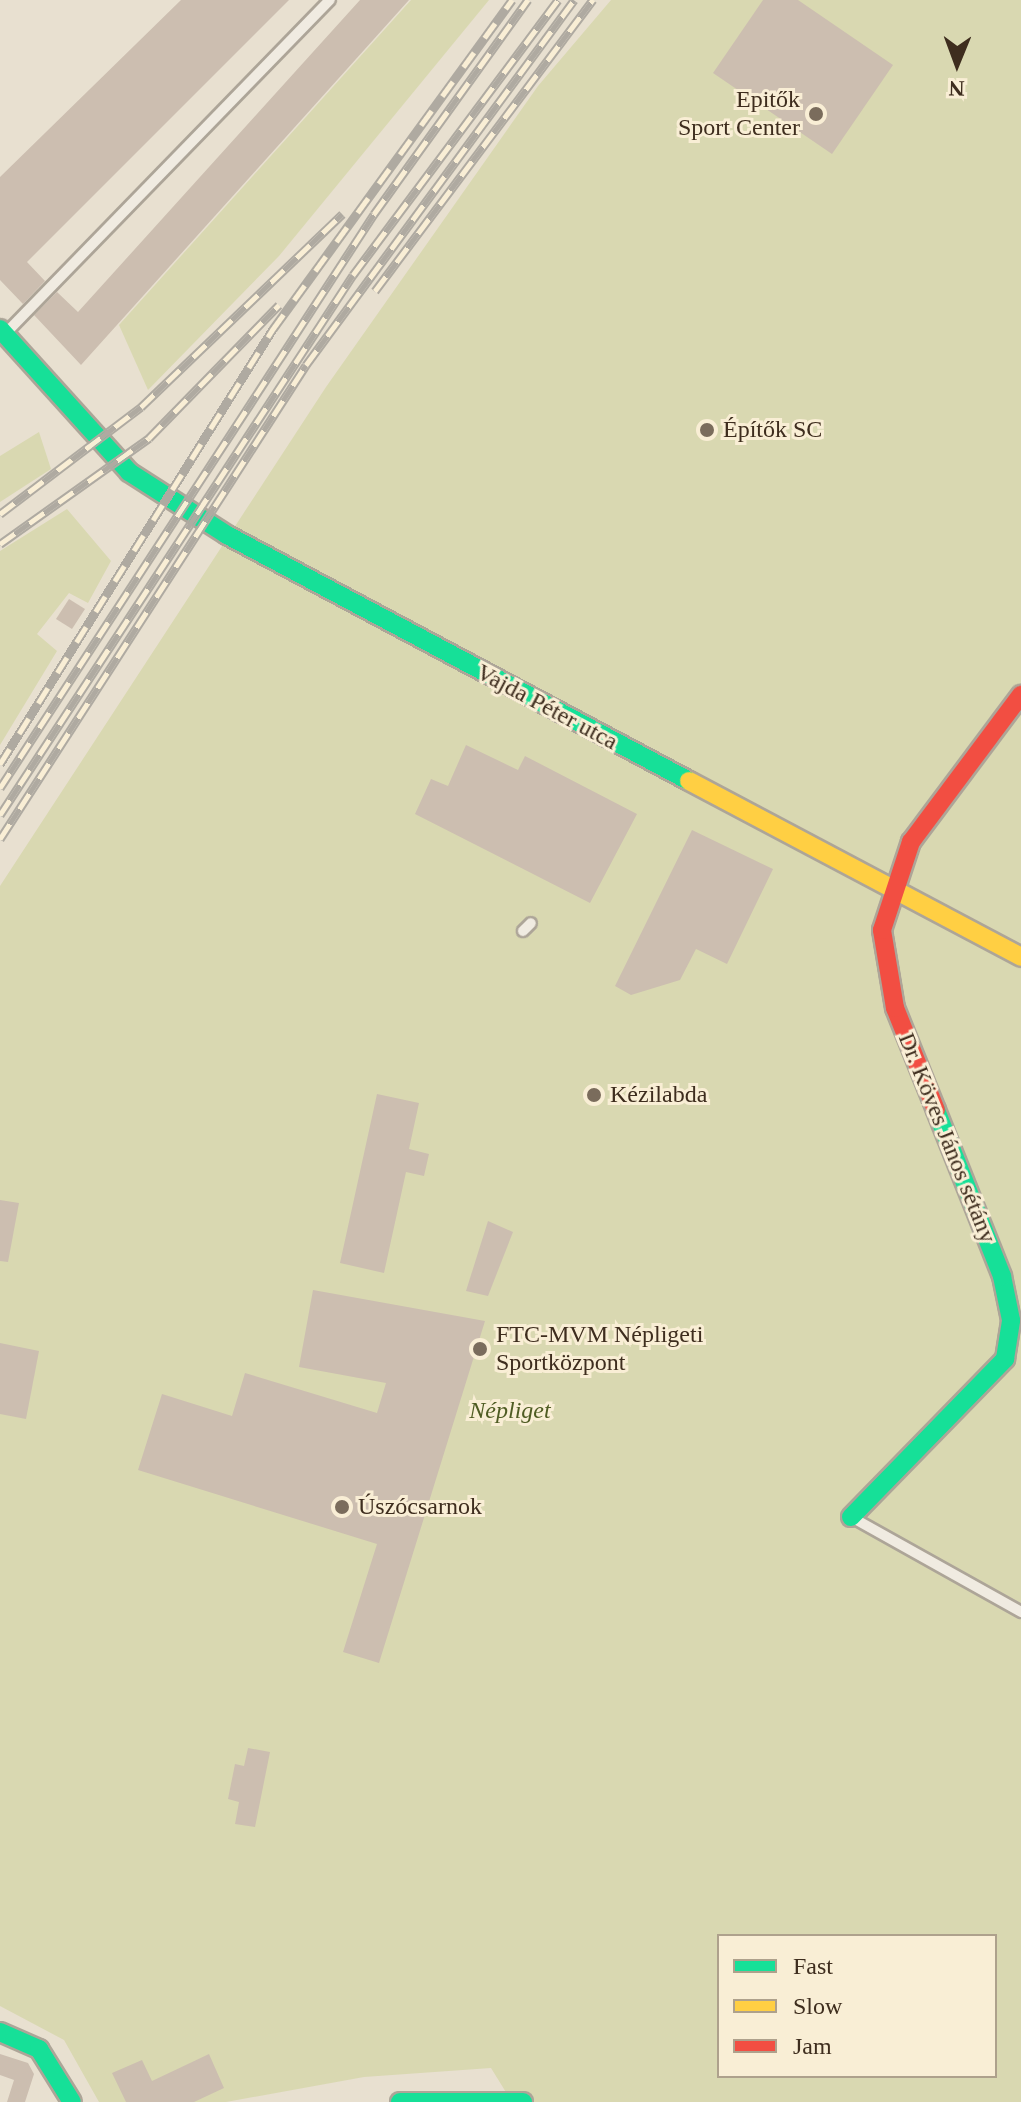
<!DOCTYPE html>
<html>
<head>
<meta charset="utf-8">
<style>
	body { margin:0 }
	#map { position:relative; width:1021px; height:2102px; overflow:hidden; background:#e8e0d0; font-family:Georgia,serif }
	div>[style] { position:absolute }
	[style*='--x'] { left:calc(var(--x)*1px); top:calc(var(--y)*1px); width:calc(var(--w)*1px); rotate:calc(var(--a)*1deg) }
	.green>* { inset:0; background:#d9d8b1 }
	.building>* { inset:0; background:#ccbeb0 }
	.roads { filter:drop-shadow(2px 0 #ada598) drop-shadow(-2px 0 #ada598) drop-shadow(0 2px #ada598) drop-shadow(0 -2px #ada598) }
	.lane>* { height:10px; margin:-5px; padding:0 5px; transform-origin:5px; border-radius:5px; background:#f0ebe1 }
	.fast>* { height:18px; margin:-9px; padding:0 9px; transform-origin:9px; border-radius:9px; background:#16e098 }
	.slow>* { height:18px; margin:-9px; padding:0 9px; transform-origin:9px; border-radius:9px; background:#ffcf43 }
	.jam>* { height:18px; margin:-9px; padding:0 9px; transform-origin:9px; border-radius:9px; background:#f24e42 }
	.rail>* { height:9px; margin-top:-4.5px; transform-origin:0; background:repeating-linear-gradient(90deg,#f9eed5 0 18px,#afaaa1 0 36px); box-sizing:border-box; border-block:2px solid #afaaa1 }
	.dots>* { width:22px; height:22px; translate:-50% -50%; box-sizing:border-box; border:4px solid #f9eed5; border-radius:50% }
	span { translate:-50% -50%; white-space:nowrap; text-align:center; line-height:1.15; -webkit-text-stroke:6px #f9eed5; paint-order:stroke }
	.poi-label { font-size:24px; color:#3e2d1e }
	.right { translate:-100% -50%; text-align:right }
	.left { translate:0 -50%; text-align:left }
	.street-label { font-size:24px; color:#3e2d1e }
	.park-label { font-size:24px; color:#4f5c23; font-style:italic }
	.legend { position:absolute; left:717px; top:1934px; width:280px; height:144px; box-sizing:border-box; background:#f9eed5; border:2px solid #aea18c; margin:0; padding:10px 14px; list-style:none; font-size:24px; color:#3e2d1e }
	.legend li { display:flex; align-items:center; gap:16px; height:40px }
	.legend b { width:40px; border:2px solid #aea18c }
	.north { position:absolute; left:917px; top:24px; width:80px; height:80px; -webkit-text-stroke:6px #f9eed5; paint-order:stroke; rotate:181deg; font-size:22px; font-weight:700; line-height:32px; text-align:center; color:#3e2d1e }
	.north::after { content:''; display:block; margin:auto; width:28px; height:36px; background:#3e2d1e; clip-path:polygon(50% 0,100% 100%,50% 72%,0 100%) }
</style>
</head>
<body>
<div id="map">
	<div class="green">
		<div style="clip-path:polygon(411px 0,489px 0,279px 256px,148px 390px,119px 325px)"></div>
		<div style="clip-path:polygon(evenodd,611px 0,1021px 0,1021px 2102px,512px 2102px,491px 2068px,364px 2077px,226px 2102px,99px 2102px,64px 2040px,0 2006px,0 886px,326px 387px,538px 86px,611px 0,719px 1936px,995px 1936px,995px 2076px,719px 2076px,719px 1936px)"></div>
		<div style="clip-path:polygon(39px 432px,51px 469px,0 502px,0 456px)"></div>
		<div style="clip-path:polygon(67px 509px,111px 561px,88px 603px,69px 593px,37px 634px,57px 651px,0 745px,0 551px)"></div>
	</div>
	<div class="building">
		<div style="clip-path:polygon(181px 0,289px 0,27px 262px,45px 281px,23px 304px,0 280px,0 177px)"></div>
		<div style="clip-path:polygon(360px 0,409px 0,81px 365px,34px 315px,57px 292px,78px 312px)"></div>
		<div style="clip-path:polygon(763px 0,798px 0,893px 65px,832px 154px,713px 73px)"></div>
		<div style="clip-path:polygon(69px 599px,85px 609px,72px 629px,56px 619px)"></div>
		<div style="clip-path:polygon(466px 745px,518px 770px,525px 756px,637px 814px,590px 903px,415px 814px,431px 779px,448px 786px)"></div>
		<div style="clip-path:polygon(692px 830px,773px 869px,727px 964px,696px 949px,680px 980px,631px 995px,615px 986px)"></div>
		<div style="clip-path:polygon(377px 1094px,419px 1103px,409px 1149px,429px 1154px,424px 1176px,406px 1172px,384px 1273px,340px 1263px)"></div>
		<div style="clip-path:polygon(0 1200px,19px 1203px,8px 1262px,0 1261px)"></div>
		<div style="clip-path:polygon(488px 1221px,513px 1232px,488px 1296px,466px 1291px)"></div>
		<div style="clip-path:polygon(313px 1290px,485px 1321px,379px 1663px,343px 1652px,377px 1544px,138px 1470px,162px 1394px,232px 1416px,245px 1373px,377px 1413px,386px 1383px,299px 1367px)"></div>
		<div style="clip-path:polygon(0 1343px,39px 1351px,26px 1419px,0 1414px)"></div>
		<div style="clip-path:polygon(248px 1748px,270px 1752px,255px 1827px,235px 1824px,239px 1802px,228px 1799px,235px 1764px,244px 1766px)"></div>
		<div style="clip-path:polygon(0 2054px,28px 2063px,34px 2074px,25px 2102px,7px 2102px,14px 2080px,0 2075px)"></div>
		<div style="clip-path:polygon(209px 2054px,224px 2088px,194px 2102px,126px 2102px,112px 2073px,142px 2060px,152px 2081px)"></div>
	</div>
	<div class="roads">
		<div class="lane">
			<div style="--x:5;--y:334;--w:466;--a:-45.8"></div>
			<div style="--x:523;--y:931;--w:11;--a:-45"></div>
			<div style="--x:853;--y:1518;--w:193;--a:29.2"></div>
		</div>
		<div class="fast">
			<div style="--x:0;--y:329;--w:193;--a:47.9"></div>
			<div style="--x:129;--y:472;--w:117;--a:32.7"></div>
			<div style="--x:227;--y:535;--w:523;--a:28.03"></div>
			<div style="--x:851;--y:1517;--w:221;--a:-45.7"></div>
			<div style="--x:1005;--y:1359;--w:39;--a:-81"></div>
			<div style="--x:1011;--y:1320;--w:45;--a:-101.6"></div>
			<div style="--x:1002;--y:1276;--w:179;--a:-111.7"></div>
			<div style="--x:0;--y:2032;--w:43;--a:23.6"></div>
			<div style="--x:39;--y:2049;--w:62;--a:58.1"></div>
			<div style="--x:400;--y:2102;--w:123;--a:0"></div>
		</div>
		<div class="slow">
			<div style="--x:689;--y:781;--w:376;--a:27.9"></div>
		</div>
		<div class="jam">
			<div style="--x:936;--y:1110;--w:110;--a:-111.9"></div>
			<div style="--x:895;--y:1008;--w:79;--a:-99.5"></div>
			<div style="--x:882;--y:930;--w:93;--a:-71.8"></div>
			<div style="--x:911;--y:842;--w:184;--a:-53.2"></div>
		</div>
	</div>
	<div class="rail">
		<div style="--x:375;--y:291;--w:364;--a:-53.2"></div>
		<div style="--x:0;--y:514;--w:177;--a:-37.2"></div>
		<div style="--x:141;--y:407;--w:279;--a:-43.8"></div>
		<div style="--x:0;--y:544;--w:183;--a:-35.4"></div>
		<div style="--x:149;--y:438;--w:186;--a:-45.7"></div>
		<div style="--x:0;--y:764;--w:514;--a:-57.89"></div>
		<div style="--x:273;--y:329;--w:407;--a:-54"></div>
		<div style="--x:0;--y:788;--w:685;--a:-56.91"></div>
		<div style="--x:374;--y:214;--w:264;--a:-54.3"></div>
		<div style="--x:0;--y:815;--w:645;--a:-56.83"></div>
		<div style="--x:353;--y:275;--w:343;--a:-53.3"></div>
		<div style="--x:0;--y:839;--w:564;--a:-57.15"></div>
		<div style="--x:306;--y:365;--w:453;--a:-53.7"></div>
	</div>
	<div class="dots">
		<div style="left:816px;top:114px;background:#7a6c5c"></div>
		<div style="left:707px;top:430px;background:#7a6c5c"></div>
		<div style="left:594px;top:1095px;background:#7a6c5c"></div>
		<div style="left:480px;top:1349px;background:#7a6c5c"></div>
		<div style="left:342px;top:1507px;background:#7a6c5c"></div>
	</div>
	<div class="poi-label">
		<span class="right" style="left:800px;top:114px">Epitők<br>Sport Center</span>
		<span class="left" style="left:723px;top:430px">Építők SC</span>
		<span class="left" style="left:610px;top:1095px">Kézilabda</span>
		<span class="left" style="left:496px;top:1349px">FTC-MVM Népligeti<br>Sportközpont</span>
		<span class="left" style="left:358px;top:1507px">Úszócsarnok</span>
	</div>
	<div class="street-label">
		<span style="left:547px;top:707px;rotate:28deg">Vajda Péter utca</span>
		<span style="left:947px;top:1138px;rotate:68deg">Dr. Köves János sétány</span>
	</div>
	<div class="park-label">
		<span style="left:510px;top:1411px">Népliget</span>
	</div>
	<ul class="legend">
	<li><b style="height:10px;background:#16e098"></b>Fast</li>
	<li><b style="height:10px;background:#ffcf43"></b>Slow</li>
	<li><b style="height:10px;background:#f24e42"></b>Jam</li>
	</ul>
	<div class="north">N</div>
</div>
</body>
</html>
